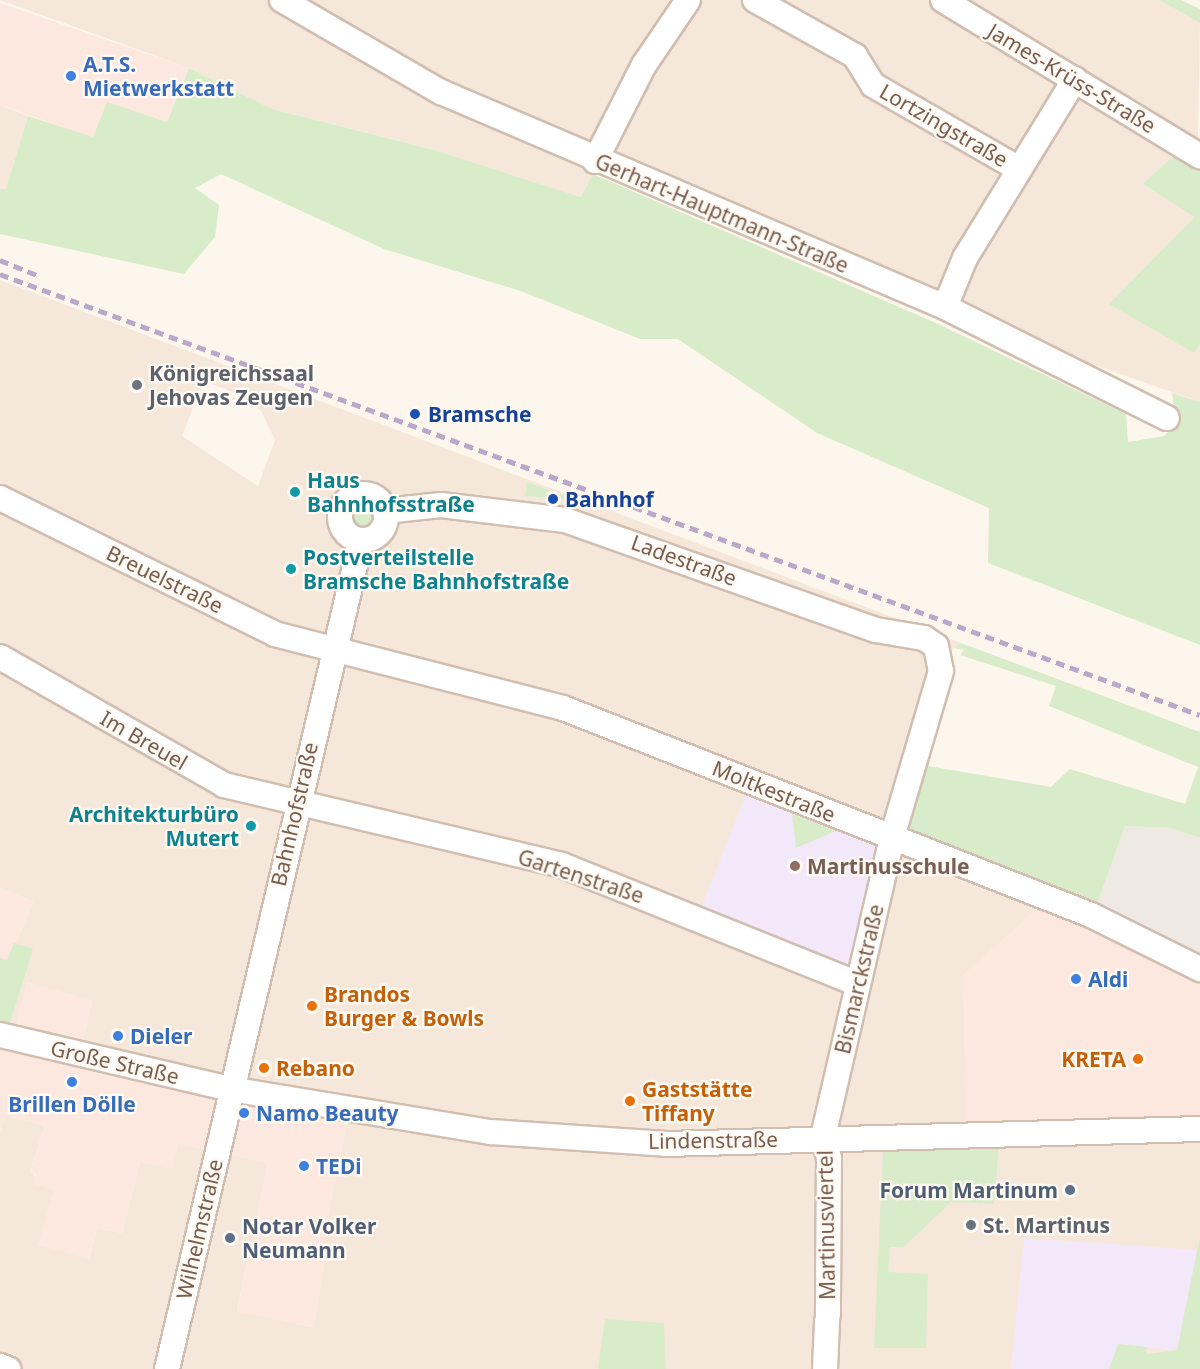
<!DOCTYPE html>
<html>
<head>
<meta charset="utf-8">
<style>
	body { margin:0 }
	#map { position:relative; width:1200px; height:1369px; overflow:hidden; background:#fdf6ec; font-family:"Noto Sans",sans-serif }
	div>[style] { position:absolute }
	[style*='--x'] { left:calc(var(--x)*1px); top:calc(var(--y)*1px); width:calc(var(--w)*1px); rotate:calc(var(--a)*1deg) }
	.residential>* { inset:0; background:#f5e8da }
	.commercial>* { inset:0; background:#fde8e0 }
	.industrial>* { inset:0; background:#efe9e4 }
	.education>* { inset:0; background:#f3e8fa }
	.green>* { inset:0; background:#d8ecc9 }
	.round { border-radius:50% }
	.roads { filter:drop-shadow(2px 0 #d1beb0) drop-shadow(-2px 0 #d1beb0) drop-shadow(0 2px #d1beb0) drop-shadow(0 -2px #d1beb0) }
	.minor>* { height:24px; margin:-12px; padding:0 12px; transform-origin:12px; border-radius:12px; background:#fff }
	.minor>.ring { margin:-12px; padding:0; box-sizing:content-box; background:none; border:24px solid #fff; border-radius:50% }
	.rail>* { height:4.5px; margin-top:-2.25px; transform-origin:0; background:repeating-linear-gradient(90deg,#b9a8c9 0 9px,transparent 0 15px) }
	.dots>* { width:16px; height:16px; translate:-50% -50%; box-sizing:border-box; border:3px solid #fffaf3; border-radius:50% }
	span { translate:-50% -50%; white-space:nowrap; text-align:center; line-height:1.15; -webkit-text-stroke:4.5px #fffaf3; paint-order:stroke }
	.shop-label { font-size:21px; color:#366cbe; font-weight:700 }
	.left { translate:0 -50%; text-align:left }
	.street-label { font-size:21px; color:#7a5c4d }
	.worship-label { font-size:21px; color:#5b616d; font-weight:700 }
	.transit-label { font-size:21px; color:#164399; font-weight:700 }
	.culture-label { font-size:21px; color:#0d838f; font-weight:700 }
	.right { translate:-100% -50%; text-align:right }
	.education-label { font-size:21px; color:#785e54; font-weight:700 }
	.food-label { font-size:21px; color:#c56008; font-weight:700 }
	.service-label { font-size:21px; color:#4e5e75; font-weight:700 }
</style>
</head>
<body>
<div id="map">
	<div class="residential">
		<div style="clip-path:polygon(0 0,1159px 0,1200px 23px,1194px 352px,1200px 343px,1200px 402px,1072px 357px,919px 282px,604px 159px,581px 197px,431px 149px,272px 109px,189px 68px)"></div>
		<div style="clip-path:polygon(0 105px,28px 116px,6px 190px,0 189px)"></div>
		<div style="clip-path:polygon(evenodd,0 280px,961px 643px,942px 657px,892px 838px,1041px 905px,1200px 1118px,1200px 1369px,0 1369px,0 1132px,6px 1115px,45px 1126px,30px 1172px,54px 1190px,89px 1259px,97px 1228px,122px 1233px,140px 1162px,178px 1143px,268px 1163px,237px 1311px,313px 1327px,325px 1258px,320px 1257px,348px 1117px,78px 1062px,92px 1000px,16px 1025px,0 1021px,0 981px,33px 902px,0 888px,0 280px,203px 381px,246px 397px,261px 411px,275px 440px,258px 486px,182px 436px,203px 381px)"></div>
	</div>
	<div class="commercial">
		<div style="clip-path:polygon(0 3px,189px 68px,167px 122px,107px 103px,93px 138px,0 105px)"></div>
		<div style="clip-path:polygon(0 888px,33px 902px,0 981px)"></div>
		<div style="clip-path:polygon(1041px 905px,1200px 979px,1200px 1118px,966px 1127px,963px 975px)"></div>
		<div style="clip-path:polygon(27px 982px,92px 1000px,78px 1061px,348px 1117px,320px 1257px,325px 1258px,314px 1327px,237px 1312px,268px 1163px,178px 1144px,172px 1169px,140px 1162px,122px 1233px,97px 1228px,89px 1259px,38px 1245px,54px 1190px,34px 1184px,36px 1175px,30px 1173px,45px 1126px,6px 1115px,0 1132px,0 1021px,16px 1025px)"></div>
	</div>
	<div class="industrial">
		<div style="clip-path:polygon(1125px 826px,1171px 828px,1200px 838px,1200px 964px,1094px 908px)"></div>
	</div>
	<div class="education">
		<div style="clip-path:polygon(746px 795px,877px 847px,848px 967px,701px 908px)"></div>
		<div style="clip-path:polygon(1024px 1238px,1197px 1250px,1177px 1351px,1119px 1344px,1109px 1369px,1011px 1369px)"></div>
	</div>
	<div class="green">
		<div style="clip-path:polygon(1159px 0,1181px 0,1200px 9px,1200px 23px)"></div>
		<div style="clip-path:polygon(189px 68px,272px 109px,431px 149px,581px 197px,593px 174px,936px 323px,1126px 414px,1128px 442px,1164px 436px,1176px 425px,1172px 393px,1200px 402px,1200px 645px,988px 563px,989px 508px,817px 433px,678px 339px,640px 339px,521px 291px,384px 249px,221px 174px,195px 188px,219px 205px,215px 237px,184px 274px,0 234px,0 189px,6px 189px,28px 116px,93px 137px,107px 102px,167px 122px)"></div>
		<div style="clip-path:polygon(1179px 151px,1200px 164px,1200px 343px,1194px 353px,1109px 304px,1195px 217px,1143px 184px)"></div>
		<div style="clip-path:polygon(527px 482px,577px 500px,525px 496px)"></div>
		<div class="round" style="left:353px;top:508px;width:20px;height:20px"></div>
		<div style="clip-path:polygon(961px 643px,1200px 732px,1200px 838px,1171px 828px,1125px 826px,1097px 903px,907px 830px,922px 765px,1051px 787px,1070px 769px,1185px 804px,1198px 767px,1049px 706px,1056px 686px,960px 655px,964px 650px,954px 648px)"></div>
		<div style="clip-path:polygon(792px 814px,836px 831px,796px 848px)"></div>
		<div style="clip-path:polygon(14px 943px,33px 949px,10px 1023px,0 1020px,0 958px,7px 960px)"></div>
		<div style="clip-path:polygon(999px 1147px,994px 1204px,951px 1202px,904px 1247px,890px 1247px,888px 1272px,928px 1274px,926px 1348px,874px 1348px,883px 1150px)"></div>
		<div style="clip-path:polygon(1200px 1237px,1200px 1369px,1109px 1369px,1118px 1344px,1147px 1347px,1146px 1354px,1177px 1350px)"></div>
		<div style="clip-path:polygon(605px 1319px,664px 1323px,666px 1369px,598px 1369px)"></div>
	</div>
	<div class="roads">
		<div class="minor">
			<div style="--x:282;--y:0;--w:184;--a:30.1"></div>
			<div style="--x:441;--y:92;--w:548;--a:23.1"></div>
			<div style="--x:945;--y:307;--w:248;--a:26.6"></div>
			<div style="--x:755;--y:0;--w:115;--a:29.2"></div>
			<div style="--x:855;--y:56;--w:34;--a:58"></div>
			<div style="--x:873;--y:85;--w:168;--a:29.9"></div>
			<div style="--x:943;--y:0;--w:301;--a:31.3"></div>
			<div style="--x:595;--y:161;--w:108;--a:-63"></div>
			<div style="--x:644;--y:65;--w:78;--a:-55.9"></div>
			<div style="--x:945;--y:307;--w:53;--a:-67.8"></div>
			<div style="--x:965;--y:258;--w:210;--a:-58.4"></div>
			<div class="ring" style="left:340px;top:494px;width:22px;height:22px"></div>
			<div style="--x:0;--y:498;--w:307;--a:26.3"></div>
			<div style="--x:275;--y:634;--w:297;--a:14.4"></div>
			<div style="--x:563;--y:708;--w:567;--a:21.41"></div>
			<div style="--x:1091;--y:915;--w:122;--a:26.4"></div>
			<div style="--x:385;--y:511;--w:56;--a:-6.1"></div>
			<div style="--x:441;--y:505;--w:125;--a:6.9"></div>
			<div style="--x:565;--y:520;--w:330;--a:19.5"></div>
			<div style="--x:876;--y:630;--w:49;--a:9.5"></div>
			<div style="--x:924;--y:638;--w:14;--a:34"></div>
			<div style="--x:936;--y:646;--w:25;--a:79"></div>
			<div style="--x:941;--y:671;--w:174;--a:106.4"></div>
			<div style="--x:892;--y:838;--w:306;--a:103"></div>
			<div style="--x:823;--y:1136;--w:23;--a:75"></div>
			<div style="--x:829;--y:1158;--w:157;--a:90.4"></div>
			<div style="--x:0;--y:657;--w:258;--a:29.7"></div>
			<div style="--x:224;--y:785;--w:347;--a:13.3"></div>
			<div style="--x:562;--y:865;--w:317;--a:21.9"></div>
			<div style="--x:0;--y:1035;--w:236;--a:13.2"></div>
			<div style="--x:230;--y:1089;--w:265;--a:9.4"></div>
			<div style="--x:491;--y:1132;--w:175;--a:3.9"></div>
			<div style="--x:666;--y:1144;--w:534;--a:-1.61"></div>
			<div style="--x:0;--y:1366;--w:9;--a:21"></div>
			<div style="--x:167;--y:1369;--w:851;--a:-76.83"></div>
			<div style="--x:825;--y:1369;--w:48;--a:-87.6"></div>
		</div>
	</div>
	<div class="rail">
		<div style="--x:0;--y:260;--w:40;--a:22"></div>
		<div style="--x:0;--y:274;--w:1278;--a:20.18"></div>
	</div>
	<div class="dots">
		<div style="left:71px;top:76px;background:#3f7fe0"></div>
		<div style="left:137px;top:385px;background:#6b7280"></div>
		<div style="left:415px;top:414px;background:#1a4fb4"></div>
		<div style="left:295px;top:492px;background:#0f9aa8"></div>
		<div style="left:553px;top:499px;background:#1a4fb4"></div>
		<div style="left:291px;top:569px;background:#0f9aa8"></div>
		<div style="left:251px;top:826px;background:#0f9aa8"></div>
		<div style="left:795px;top:866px;background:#8d6e63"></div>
		<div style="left:1076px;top:979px;background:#3f7fe0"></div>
		<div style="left:312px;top:1006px;background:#e8710a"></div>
		<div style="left:118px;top:1036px;background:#3f7fe0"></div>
		<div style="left:1138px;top:1059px;background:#e8710a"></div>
		<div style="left:264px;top:1068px;background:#e8710a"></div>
		<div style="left:72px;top:1082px;background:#3f7fe0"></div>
		<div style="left:630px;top:1101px;background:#e8710a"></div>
		<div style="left:244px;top:1113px;background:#3f7fe0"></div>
		<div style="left:304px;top:1166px;background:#3f7fe0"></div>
		<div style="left:1070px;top:1190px;background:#5c6f8a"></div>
		<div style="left:971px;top:1225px;background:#6b7280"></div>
		<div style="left:230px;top:1238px;background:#5c6f8a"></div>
	</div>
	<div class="shop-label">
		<span class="left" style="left:83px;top:76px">A.T.S.<br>Mietwerkstatt</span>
		<span class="left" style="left:1088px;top:979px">Aldi</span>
		<span class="left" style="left:130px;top:1036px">Dieler</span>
		<span style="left:72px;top:1104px">Brillen Dölle</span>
		<span class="left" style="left:256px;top:1113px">Namo Beauty</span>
		<span class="left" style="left:316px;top:1166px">TEDi</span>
	</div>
	<div class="street-label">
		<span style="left:1072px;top:78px;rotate:31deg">James-Krüss-Straße</span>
		<span style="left:944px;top:125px;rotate:30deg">Lortzingstraße</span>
		<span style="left:722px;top:213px;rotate:23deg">Gerhart-Hauptmann-Straße</span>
		<span style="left:684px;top:560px;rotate:20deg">Ladestraße</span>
		<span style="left:165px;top:579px;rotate:26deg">Breuelstraße</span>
		<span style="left:144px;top:740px;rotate:30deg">Im Breuel</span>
		<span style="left:774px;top:791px;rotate:22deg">Moltkestraße</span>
		<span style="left:294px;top:814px;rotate:-77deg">Bahnhofstraße</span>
		<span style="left:581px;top:876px;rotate:18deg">Gartenstraße</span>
		<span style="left:859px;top:979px;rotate:-77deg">Bismarckstraße</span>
		<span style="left:115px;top:1062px;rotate:13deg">Große Straße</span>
		<span style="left:713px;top:1140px;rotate:-1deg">Lindenstraße</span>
		<span style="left:826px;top:1225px;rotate:-91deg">Martinusviertel</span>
		<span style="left:199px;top:1229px;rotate:-77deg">Wilhelmstraße</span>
	</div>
	<div class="worship-label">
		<span class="left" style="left:149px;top:385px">Königreichssaal<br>Jehovas Zeugen</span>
		<span class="left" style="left:983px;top:1225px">St. Martinus</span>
	</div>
	<div class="transit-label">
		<span class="left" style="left:428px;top:414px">Bramsche</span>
		<span class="left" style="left:565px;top:499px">Bahnhof</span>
	</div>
	<div class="culture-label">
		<span class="left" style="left:307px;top:492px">Haus<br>Bahnhofsstraße</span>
		<span class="left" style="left:303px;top:569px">Postverteilstelle<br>Bramsche Bahnhofstraße</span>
		<span class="right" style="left:239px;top:826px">Architekturbüro<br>Mutert</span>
	</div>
	<div class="education-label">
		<span class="left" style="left:807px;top:866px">Martinusschule</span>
	</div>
	<div class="food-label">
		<span class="left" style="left:324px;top:1006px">Brandos<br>Burger &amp; Bowls</span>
		<span class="right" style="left:1126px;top:1059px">KRETA</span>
		<span class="left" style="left:276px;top:1068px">Rebano</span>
		<span class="left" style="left:642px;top:1101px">Gaststätte<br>Tiffany</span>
	</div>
	<div class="service-label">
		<span class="right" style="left:1058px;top:1190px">Forum Martinum</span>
		<span class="left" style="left:242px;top:1238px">Notar Volker<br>Neumann</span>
	</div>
</div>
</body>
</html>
